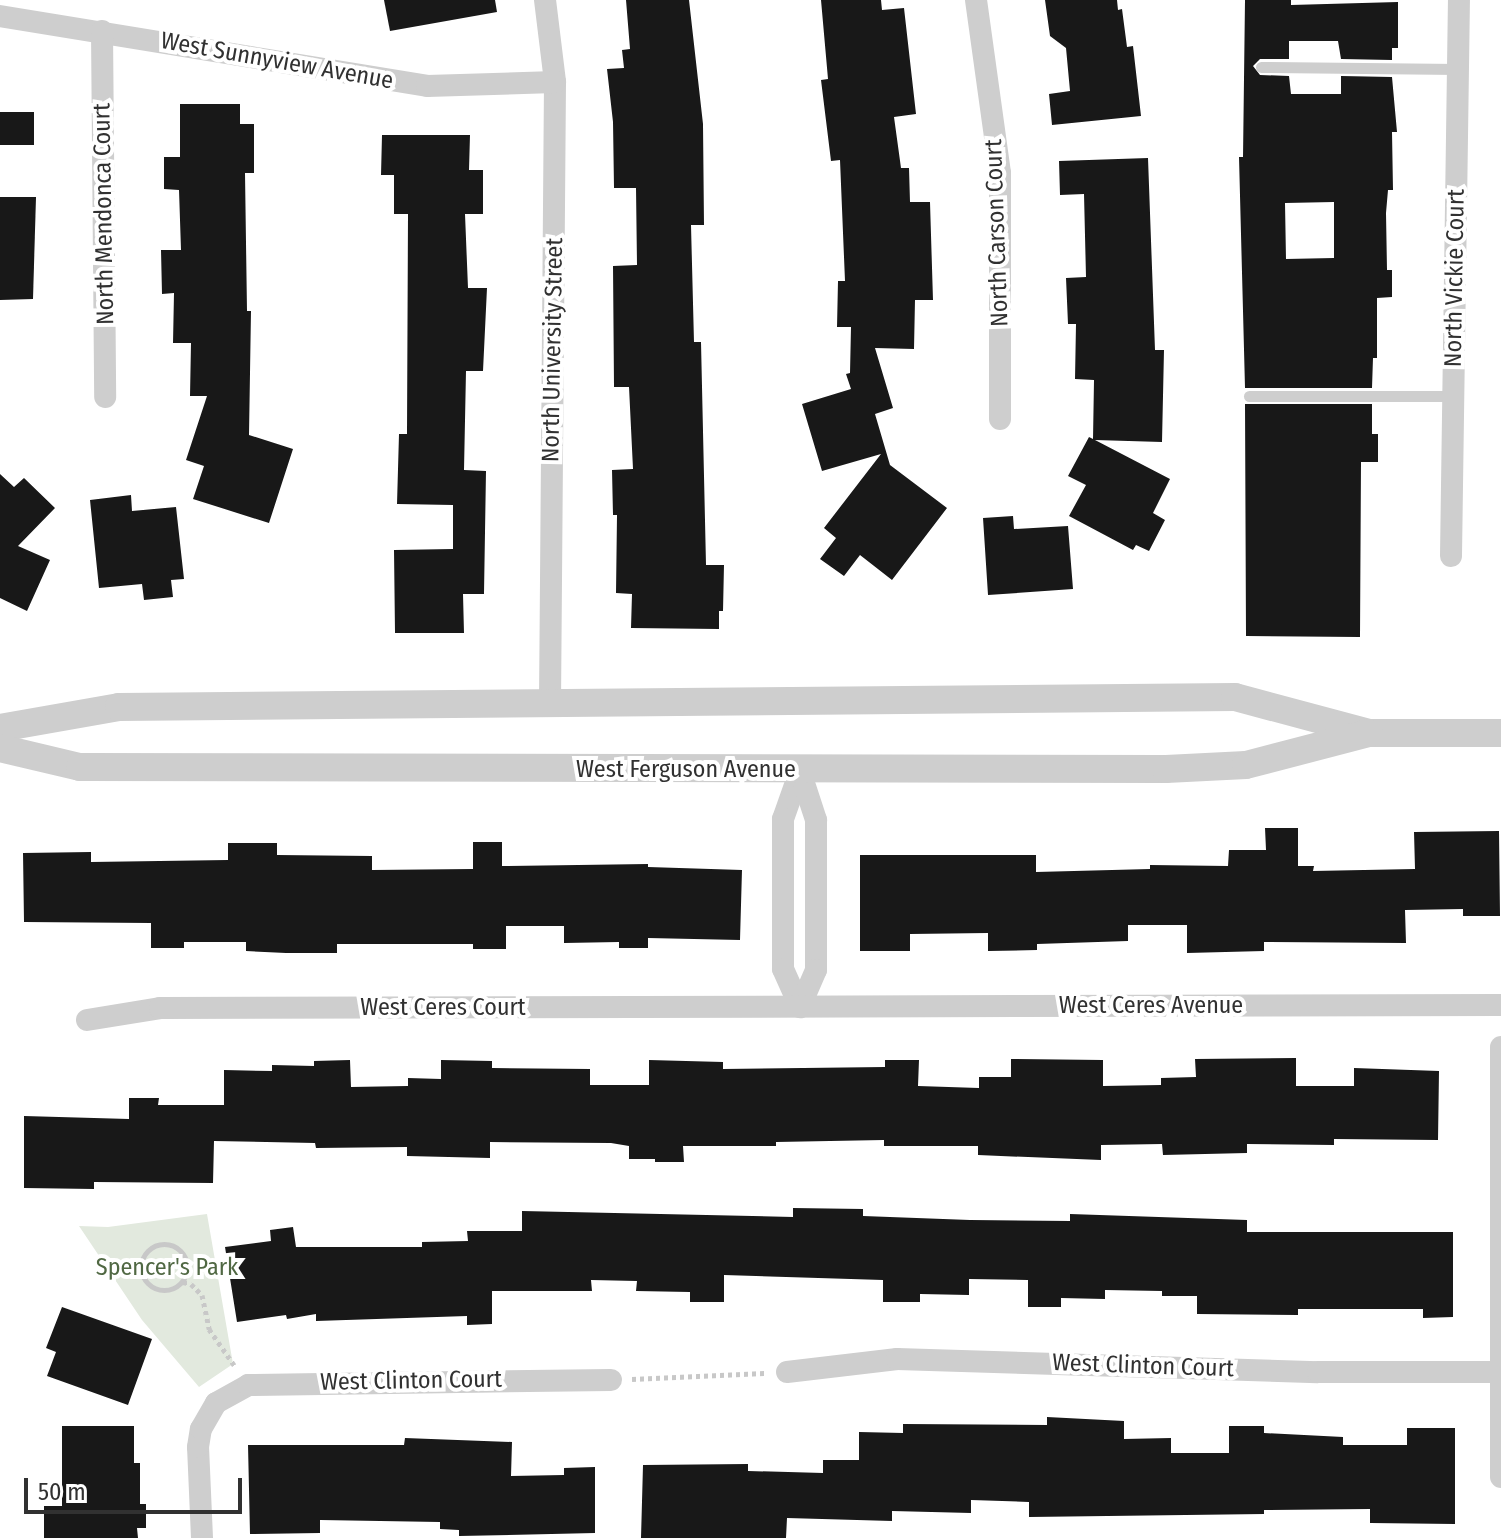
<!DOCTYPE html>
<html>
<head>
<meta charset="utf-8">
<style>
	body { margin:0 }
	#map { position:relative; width:1501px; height:1538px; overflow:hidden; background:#fff; font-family:"Fira Sans Condensed",sans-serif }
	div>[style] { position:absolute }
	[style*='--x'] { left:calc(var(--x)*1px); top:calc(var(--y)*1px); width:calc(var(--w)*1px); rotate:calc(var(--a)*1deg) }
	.green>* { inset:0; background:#e2e9de }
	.building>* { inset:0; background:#181818 }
	.path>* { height:5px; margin-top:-2.5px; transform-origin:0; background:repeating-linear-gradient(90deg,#c8c8c8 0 4px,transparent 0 8px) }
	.path>.ring { margin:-2.5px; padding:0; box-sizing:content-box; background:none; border:5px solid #c8c8c8; border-radius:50% }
	.service>* { height:11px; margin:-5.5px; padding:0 5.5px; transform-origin:5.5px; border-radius:5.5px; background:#cecece }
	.minor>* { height:22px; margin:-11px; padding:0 11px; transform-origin:11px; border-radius:11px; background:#cecece }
	.tertiary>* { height:28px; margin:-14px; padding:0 14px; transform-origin:14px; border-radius:14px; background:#cecece }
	span { translate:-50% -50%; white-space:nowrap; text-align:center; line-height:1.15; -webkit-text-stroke:8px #fff; paint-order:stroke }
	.street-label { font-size:24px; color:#313131 }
	.park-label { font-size:24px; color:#506843 }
	.scale { position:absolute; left:24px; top:1478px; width:218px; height:36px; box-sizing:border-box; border:4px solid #313131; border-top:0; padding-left:10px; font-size:24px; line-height:28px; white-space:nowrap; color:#313131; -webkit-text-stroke:6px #fff; paint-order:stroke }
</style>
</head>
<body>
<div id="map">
	<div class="green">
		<div style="clip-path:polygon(207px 1214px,233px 1364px,199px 1387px,142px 1320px,79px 1226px,108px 1227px)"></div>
	</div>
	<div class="building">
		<div style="clip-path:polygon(384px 0,495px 0,497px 12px,390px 31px)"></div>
		<div style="clip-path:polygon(626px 0,689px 0,703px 124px,704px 225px,691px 225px,694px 342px,701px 342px,706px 565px,724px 565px,723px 611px,719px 611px,719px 629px,631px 628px,632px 594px,616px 593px,617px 515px,613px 515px,612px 470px,633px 469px,629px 387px,614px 387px,613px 266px,637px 265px,636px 188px,614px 188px,613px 122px,607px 69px,624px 68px,622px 50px,630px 49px)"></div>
		<div style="clip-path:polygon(821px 0,881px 0,882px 10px,904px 8px,916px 114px,894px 117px,901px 168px,909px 168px,910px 202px,930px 202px,933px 300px,915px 300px,914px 349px,875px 348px,893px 408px,875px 414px,890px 465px,947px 508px,892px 580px,860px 555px,844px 576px,820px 559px,836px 538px,824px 528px,881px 454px,822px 471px,802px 404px,851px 389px,846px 374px,850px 373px,851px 327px,837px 327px,838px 281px,845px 281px,840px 160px,831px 161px,821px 80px,828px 79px)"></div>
		<div style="clip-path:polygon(1045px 0,1117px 0,1118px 10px,1122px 9px,1127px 47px,1133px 46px,1141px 116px,1052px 125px,1049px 94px,1070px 91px,1066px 48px,1050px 36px)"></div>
		<div style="clip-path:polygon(evenodd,1245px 0,1291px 0,1291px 5px,1398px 2px,1398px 48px,1392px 48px,1392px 60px,1341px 59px,1338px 41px,1289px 41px,1289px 59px,1260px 59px,1253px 66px,1260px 75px,1289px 76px,1291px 94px,1341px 94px,1341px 76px,1392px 77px,1397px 132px,1392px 132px,1393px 190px,1388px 190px,1386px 213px,1387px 270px,1392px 270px,1392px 297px,1377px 298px,1377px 358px,1373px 358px,1372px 388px,1245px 388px,1239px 157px,1243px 157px,1245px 0,1334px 202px,1334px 258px,1286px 259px,1285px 203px,1334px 202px)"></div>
		<div style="clip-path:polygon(180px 104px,240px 104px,240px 124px,254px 124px,254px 173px,245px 173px,247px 311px,251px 311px,249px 435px,293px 449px,269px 523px,193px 499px,204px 466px,186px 460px,207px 396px,190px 396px,191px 343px,173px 343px,174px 293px,162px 294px,161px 250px,181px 250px,179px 190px,164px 189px,164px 157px,180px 157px)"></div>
		<div style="clip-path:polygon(0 112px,34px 112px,34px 145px,0 145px)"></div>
		<div style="clip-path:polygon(382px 135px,470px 135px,469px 170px,483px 170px,483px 214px,465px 214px,468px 288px,487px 288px,483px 371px,466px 371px,464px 470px,486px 471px,484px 594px,463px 594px,464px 633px,395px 633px,394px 550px,453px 549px,453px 505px,397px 504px,399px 434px,407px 434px,408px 214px,394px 214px,394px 175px,381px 175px)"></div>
		<div style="clip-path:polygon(1148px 158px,1155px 350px,1164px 350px,1162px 442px,1095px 440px,1170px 479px,1153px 513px,1165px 520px,1149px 551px,1136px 545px,1133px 550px,1069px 516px,1086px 485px,1068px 476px,1089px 437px,1093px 439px,1094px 380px,1075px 379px,1076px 324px,1068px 324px,1066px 278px,1086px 277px,1084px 194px,1060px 195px,1059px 161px)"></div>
		<div style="clip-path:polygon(0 197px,36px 197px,33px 299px,0 300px)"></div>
		<div style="clip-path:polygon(1245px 404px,1372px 404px,1372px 434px,1378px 434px,1378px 462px,1361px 462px,1360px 637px,1246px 636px)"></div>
		<div style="clip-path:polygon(0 474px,14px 487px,24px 478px,55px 508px,18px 546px,50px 560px,27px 611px,0 598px)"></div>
		<div style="clip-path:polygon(131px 495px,132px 511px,176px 507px,184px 579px,171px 580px,173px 597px,144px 600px,142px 584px,99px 588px,90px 500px)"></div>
		<div style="clip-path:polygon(1013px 516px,1014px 529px,1068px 526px,1073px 589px,988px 595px,983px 518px)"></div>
		<div style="clip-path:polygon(1265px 828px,1298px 828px,1298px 866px,1314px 866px,1313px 871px,1415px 869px,1414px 832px,1499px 831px,1500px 916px,1463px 916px,1463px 909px,1405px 910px,1406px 943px,1264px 942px,1264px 951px,1187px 953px,1187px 925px,1128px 925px,1128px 941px,1037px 944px,1037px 950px,988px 951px,988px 933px,910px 934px,910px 951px,860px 951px,860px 855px,1036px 855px,1036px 872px,1150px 869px,1150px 865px,1228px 866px,1229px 850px,1266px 850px)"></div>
		<div style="clip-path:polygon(473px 842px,502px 842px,502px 866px,648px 864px,648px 867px,742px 870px,740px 940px,648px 938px,648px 948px,619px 948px,619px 942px,564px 943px,564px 926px,506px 926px,506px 949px,473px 949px,473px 944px,337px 944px,337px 953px,286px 953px,246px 951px,246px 942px,184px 942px,184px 948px,151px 948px,151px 923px,24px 922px,23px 853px,91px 852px,91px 862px,228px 860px,228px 843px,277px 843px,277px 855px,372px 856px,372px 870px,473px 869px)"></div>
		<div style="clip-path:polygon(1296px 1058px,1296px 1086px,1354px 1086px,1354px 1068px,1439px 1071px,1438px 1140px,1334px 1139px,1334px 1145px,1247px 1144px,1247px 1153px,1163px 1155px,1162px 1144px,1101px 1145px,1101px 1160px,978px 1155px,978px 1146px,884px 1146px,884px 1140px,776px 1142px,776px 1146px,683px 1146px,684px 1162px,655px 1162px,655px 1159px,629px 1159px,629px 1146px,611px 1143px,490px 1142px,490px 1158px,407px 1156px,407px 1147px,316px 1148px,315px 1143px,214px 1141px,213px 1183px,94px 1182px,94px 1189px,24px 1188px,24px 1116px,129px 1119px,129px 1098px,159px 1098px,158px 1105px,224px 1105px,224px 1070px,272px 1071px,272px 1065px,314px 1066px,314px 1061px,350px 1060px,351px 1087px,408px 1086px,408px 1078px,441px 1079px,441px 1060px,492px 1061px,492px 1068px,590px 1069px,590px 1085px,649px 1085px,649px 1060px,723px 1062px,723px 1069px,885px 1067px,885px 1060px,919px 1060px,918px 1086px,979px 1088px,979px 1077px,1011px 1077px,1011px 1059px,1103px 1060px,1103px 1086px,1161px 1085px,1161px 1078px,1196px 1077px,1195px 1059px)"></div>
		<div style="clip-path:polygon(793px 1208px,863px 1209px,863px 1216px,970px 1220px,1070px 1221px,1070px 1214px,1247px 1220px,1247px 1232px,1453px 1232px,1453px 1317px,1423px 1318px,1423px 1309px,1298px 1309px,1298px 1315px,1197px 1314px,1197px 1296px,1162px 1296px,1162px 1291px,1105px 1290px,1105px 1299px,1061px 1298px,1061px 1307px,1028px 1307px,1028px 1280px,969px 1279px,969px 1295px,920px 1294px,920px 1302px,883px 1302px,883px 1280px,724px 1275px,724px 1302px,690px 1302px,690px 1292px,636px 1291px,637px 1281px,591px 1280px,592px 1291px,492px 1291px,492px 1324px,467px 1325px,467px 1316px,316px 1321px,316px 1314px,287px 1319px,286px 1315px,237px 1322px,225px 1247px,271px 1241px,270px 1230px,293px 1227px,296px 1247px,422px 1247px,422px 1242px,468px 1241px,467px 1231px,522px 1231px,522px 1211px,793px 1217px)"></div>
		<div style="clip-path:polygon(62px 1307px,152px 1339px,128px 1405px,47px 1376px,56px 1352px,46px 1348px)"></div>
		<div style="clip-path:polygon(1047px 1417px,1124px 1421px,1124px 1439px,1171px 1438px,1171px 1453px,1229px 1453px,1229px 1426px,1264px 1426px,1264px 1433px,1343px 1437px,1343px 1445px,1407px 1445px,1407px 1428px,1455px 1428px,1455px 1524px,1370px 1523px,1370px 1509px,1264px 1510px,1264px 1514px,1029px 1517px,1029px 1502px,971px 1500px,971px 1513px,892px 1511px,892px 1521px,787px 1518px,786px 1538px,641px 1538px,643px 1465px,748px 1464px,748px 1471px,823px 1473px,823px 1460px,859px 1460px,859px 1432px,903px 1433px,903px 1424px,1047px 1425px)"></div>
		<div style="clip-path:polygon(62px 1426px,134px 1426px,134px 1463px,140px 1463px,140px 1504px,146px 1504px,146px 1528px,137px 1528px,138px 1538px,44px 1538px,44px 1506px,62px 1506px)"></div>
		<div style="clip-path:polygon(405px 1438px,512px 1442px,511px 1476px,564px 1475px,564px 1468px,595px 1467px,595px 1533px,459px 1536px,459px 1530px,440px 1529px,440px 1522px,320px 1520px,320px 1533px,250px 1534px,248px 1445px,404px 1445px)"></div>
	</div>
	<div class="path">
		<div class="ring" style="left:141px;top:1244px;width:41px;height:41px"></div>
		<div style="--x:183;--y:1282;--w:8;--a:14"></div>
		<div style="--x:191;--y:1284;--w:16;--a:45"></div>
		<div style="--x:202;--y:1295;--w:35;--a:78"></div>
		<div style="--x:209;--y:1329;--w:44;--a:55.2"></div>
		<div style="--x:632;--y:1379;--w:134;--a:-2.6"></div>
	</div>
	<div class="service">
		<div style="--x:1261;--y:67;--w:197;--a:0.6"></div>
		<div style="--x:1249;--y:396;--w:205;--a:0"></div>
	</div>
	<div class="minor">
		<div style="--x:545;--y:0;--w:83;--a:83"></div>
		<div style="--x:555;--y:82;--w:619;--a:90.46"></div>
		<div style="--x:976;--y:0;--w:175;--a:82.1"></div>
		<div style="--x:1000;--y:173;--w:246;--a:90"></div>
		<div style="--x:0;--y:16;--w:433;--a:9.3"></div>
		<div style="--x:427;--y:86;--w:128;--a:-1.8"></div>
		<div style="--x:102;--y:31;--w:366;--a:89.5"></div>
		<div style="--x:1451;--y:556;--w:556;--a:-89.18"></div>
		<div style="--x:800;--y:771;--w:51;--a:109.5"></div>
		<div style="--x:783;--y:819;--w:150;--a:90"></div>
		<div style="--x:783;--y:969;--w:42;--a:65.9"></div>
		<div style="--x:800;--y:771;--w:52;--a:71.9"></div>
		<div style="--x:816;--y:820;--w:150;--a:90"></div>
		<div style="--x:816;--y:970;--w:40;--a:113.4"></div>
		<div style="--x:87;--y:1020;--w:74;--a:-9.3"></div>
		<div style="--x:160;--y:1008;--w:1341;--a:-0.13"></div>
		<div style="--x:1501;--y:1047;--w:430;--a:90"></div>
		<div style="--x:787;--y:1372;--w:111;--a:-6.7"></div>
		<div style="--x:897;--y:1359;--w:421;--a:1.8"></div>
		<div style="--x:1318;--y:1372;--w:183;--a:0"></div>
		<div style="--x:202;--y:1538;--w:91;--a:-92.5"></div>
		<div style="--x:198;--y:1447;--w:18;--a:-81"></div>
		<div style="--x:201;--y:1429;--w:30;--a:-60"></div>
		<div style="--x:216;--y:1403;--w:37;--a:-29"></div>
		<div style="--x:248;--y:1385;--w:363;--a:-0.8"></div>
	</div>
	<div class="tertiary">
		<div style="--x:0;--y:728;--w:121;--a:-10"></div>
		<div style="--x:119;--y:707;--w:1116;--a:-0.51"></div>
		<div style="--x:1235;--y:697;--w:139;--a:15"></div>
		<div style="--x:1369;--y:733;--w:132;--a:0"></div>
		<div style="--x:0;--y:748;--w:82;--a:13.4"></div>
		<div style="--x:80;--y:767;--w:1086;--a:0.11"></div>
		<div style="--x:1166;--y:769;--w:80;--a:-2.9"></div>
		<div style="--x:1246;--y:765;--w:127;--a:-14.6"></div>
	</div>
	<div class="street-label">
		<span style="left:277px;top:61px;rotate:10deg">West Sunnyview Avenue</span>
		<span style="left:104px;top:214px;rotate:-91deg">North Mendonca Court</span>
		<span style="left:997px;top:233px;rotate:-92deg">North Carson Court</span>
		<span style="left:1455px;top:278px;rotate:-89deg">North Vickie Court</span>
		<span style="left:553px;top:350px;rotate:-89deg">North University Street</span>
		<span style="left:686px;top:770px">West Ferguson Avenue</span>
		<span style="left:1151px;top:1006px">West Ceres Avenue</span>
		<span style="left:443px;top:1008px">West Ceres Court</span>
		<span style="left:1143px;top:1366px;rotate:2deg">West Clinton Court</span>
		<span style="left:411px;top:1381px;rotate:-1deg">West Clinton Court</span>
	</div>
	<div class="park-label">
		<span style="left:167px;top:1268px">Spencer's Park</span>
	</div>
	<div class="scale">50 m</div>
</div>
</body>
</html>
